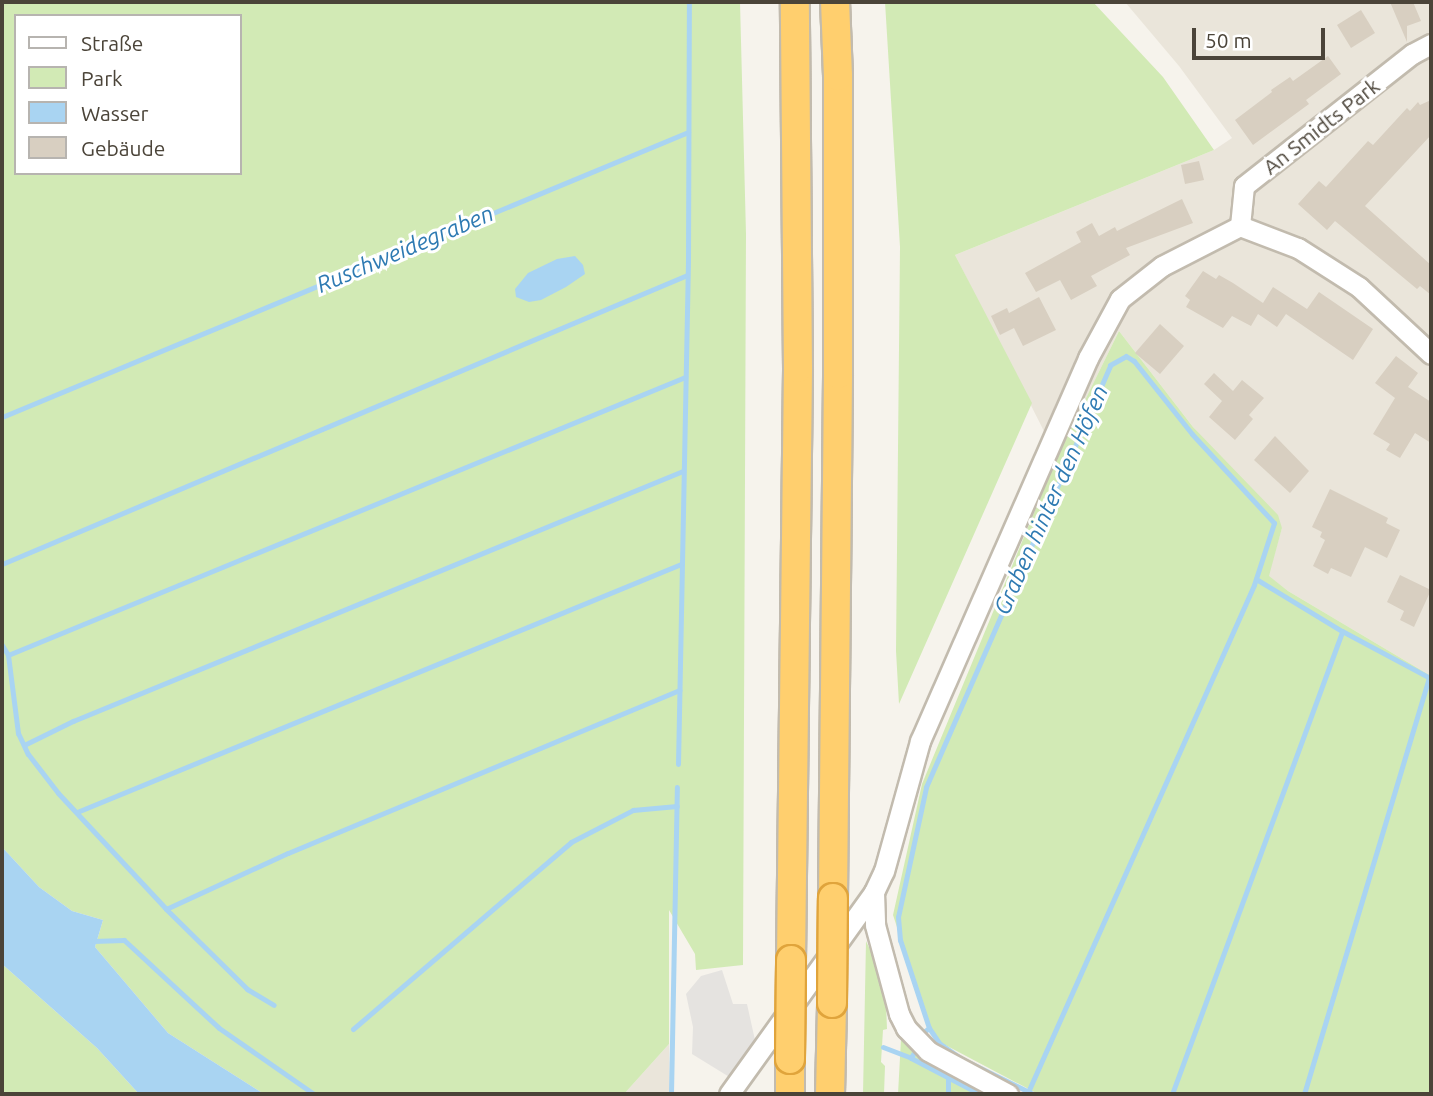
<!DOCTYPE html>
<html>
<head>
<meta charset="utf-8">
<style>
	body { margin:0 }
	#map { position:relative; width:1433px; height:1096px; overflow:hidden; background:#f6f3ec; font-family:Ubuntu,sans-serif }
	div>[style] { position:absolute }
	[style*='--x'] { left:calc(var(--x)*1px); top:calc(var(--y)*1px); width:calc(var(--w)*1px); rotate:calc(var(--a)*1deg) }
	.residential>* { inset:0; background:#eae5da }
	.green>* { inset:0; background:#d2eab5 }
	.parking>* { inset:0; background:#e5e3e0 }
	.water>* { inset:0; background:#a9d4f2 }
	.stream>* { height:5px; margin:-2.5px; padding:0 2.5px; transform-origin:2.5px; border-radius:2.5px; background:#a9d4f2 }
	.building>* { inset:0; background:#d8cfc1 }
	.roads { filter:drop-shadow(2px 0 #c2bbae) drop-shadow(-2px 0 #c2bbae) drop-shadow(0 2px #c2bbae) drop-shadow(0 -2px #c2bbae) }
	.minor>* { height:19px; margin:-9.5px; padding:0 9.5px; transform-origin:9.5px; border-radius:9.5px; background:#fff }
	.highway>* { height:28px; margin:-14px; padding:0 14px; transform-origin:14px; border-radius:14px; background:#ffcf6e }
	.bridges { filter:drop-shadow(2px 0 #e0a43c) drop-shadow(-2px 0 #e0a43c) drop-shadow(0 2px #e0a43c) drop-shadow(0 -2px #e0a43c) }
	.highway-bridge>* { height:28px; margin:-14px; padding:0 14px; transform-origin:14px; border-radius:14px; background:#ffcf6e }
	span { translate:-50% -50%; white-space:nowrap; text-align:center; line-height:1.15; -webkit-text-stroke:6px #fff; paint-order:stroke }
	.street-label { font-size:21px; color:#4b4439 }
	.water-label { font-size:23px; color:#2e7ab2; font-style:italic }
	.frame { position:absolute; inset:0; border:4px solid #4b4439; pointer-events:none }
	.legend { position:absolute; left:14px; top:14px; width:228px; height:161px; box-sizing:border-box; background:#fff; border:2px solid #b7b4b0; margin:0; padding:9px 12px; list-style:none; font-size:21px; color:#4b4439 }
	.legend li { display:flex; align-items:center; gap:14px; height:35px }
	.legend b { width:35px; border:2px solid #b7b4b0 }
	.scale { position:absolute; left:1192px; top:28px; width:133px; height:32px; box-sizing:border-box; border:4px solid #4b4439; border-top:0; padding-left:9px; font-size:21px; line-height:24px; white-space:nowrap; color:#4b4439; -webkit-text-stroke:5px #fff; paint-order:stroke }
</style>
</head>
<body>
<div id="map">
	<div class="residential">
		<div style="clip-path:polygon(1125px 2px,1431px 2px,1431px 676px,1288px 591px,1268px 576px,1282px 528px,1193px 427px,1119px 331px,1057px 457px,955px 255px,1214px 150px,1232px 138px,1179px 66px)"></div>
		<div style="clip-path:polygon(669px 1044px,670px 1094px,624px 1094px)"></div>
	</div>
	<div class="green">
		<div style="clip-path:polygon(evenodd,2px 2px,740px 2px,746px 234px,743px 965px,696px 970px,695px 954px,669px 910px,669px 1044px,624px 1094px,264px 1094px,168px 1033px,95px 947px,103px 920px,72px 911px,39px 887px,2px 847px,2px 2px,16px 16px,240px 16px,240px 173px,16px 173px,16px 16px)"></div>
		<div style="clip-path:polygon(885px 2px,1093px 2px,1163px 77px,1214px 150px,955px 255px,1032px 403px,899px 704px,896px 651px,900px 247px)"></div>
		<div style="clip-path:polygon(1119px 331px,1193px 427px,1278px 515px,1282px 528px,1269px 576px,1288px 591px,1431px 676px,1431px 1094px,1038px 1094px,934px 1039px,893px 915px,922px 784px,1057px 457px)"></div>
		<div style="clip-path:polygon(866px 941px,873px 956px,886px 1003px,887px 1029px,883px 1030px,881px 1062px,885px 1066px,884px 1094px,863px 1094px)"></div>
		<div style="clip-path:polygon(2px 964px,97px 1048px,139px 1094px,2px 1094px)"></div>
		<div style="clip-path:polygon(901px 1039px,936px 1065px,996px 1094px,898px 1094px)"></div>
	</div>
	<div class="parking">
		<div style="clip-path:polygon(722px 970px,733px 1004px,747px 1004px,755px 1040px,731px 1078px,692px 1054px,693px 1027px,686px 994px,701px 976px)"></div>
	</div>
	<div class="water">
		<div style="clip-path:polygon(575px 256px,583px 265px,585px 274px,566px 287px,541px 300px,529px 302px,516px 297px,515px 289px,528px 273px,557px 259px)"></div>
		<div style="clip-path:polygon(2px 847px,39px 887px,72px 911px,103px 920px,95px 947px,168px 1033px,264px 1094px,139px 1094px,97px 1048px,2px 964px)"></div>
	</div>
	<div class="stream">
		<div style="--x:2;--y:417;--w:743;--a:-22.56"></div>
		<div style="--x:2;--y:564;--w:743;--a:-22.87"></div>
		<div style="--x:1256;--y:579;--w:100;--a:31.2"></div>
		<div style="--x:1342;--y:631;--w:100;--a:28.1"></div>
		<div style="--x:2;--y:645;--w:12;--a:59"></div>
		<div style="--x:8;--y:655;--w:79;--a:82.7"></div>
		<div style="--x:18;--y:733;--w:23;--a:65"></div>
		<div style="--x:28;--y:754;--w:49;--a:52.4"></div>
		<div style="--x:58;--y:793;--w:158;--a:47"></div>
		<div style="--x:166;--y:909;--w:114;--a:44.6"></div>
		<div style="--x:247;--y:989;--w:31;--a:31"></div>
		<div style="--x:8;--y:655;--w:732;--a:-22.32"></div>
		<div style="--x:24;--y:745;--w:55;--a:-26.1"></div>
		<div style="--x:73;--y:721;--w:659;--a:-22.29"></div>
		<div style="--x:678;--y:764;--w:503;--a:-88.86"></div>
		<div style="--x:688;--y:261;--w:259;--a:-89.8"></div>
		<div style="--x:77;--y:812;--w:653;--a:-22.32"></div>
		<div style="--x:166;--y:909;--w:134;--a:-24.7"></div>
		<div style="--x:288;--y:853;--w:424;--a:-22.6"></div>
		<div style="--x:93;--y:941;--w:31;--a:-2"></div>
		<div style="--x:124;--y:940;--w:129;--a:42.8"></div>
		<div style="--x:219;--y:1028;--w:116;--a:34.8"></div>
		<div style="--x:929;--y:1028;--w:18;--a:56"></div>
		<div style="--x:939;--y:1043;--w:28;--a:35"></div>
		<div style="--x:962;--y:1059;--w:79;--a:26.2"></div>
		<div style="--x:353;--y:1029;--w:287;--a:-40.6"></div>
		<div style="--x:571;--y:842;--w:70;--a:-27.3"></div>
		<div style="--x:633;--y:810;--w:44;--a:-5.2"></div>
		<div style="--x:925;--y:1031;--w:5;--a:-37"></div>
		<div style="--x:929;--y:1028;--w:93;--a:-108.2"></div>
		<div style="--x:900;--y:940;--w:23;--a:-95"></div>
		<div style="--x:898;--y:917;--w:133;--a:-77.8"></div>
		<div style="--x:926;--y:787;--w:460;--a:-66.4"></div>
		<div style="--x:1110;--y:365;--w:18;--a:-29"></div>
		<div style="--x:1126;--y:356;--w:9;--a:32"></div>
		<div style="--x:1134;--y:361;--w:93;--a:51.5"></div>
		<div style="--x:1192;--y:434;--w:121;--a:47.3"></div>
		<div style="--x:1274;--y:523;--w:65;--a:107.9"></div>
		<div style="--x:1254;--y:585;--w:555;--a:114.03"></div>
		<div style="--x:883;--y:1047;--w:30;--a:21"></div>
		<div style="--x:911;--y:1058;--w:4;--a:-63"></div>
		<div style="--x:911;--y:1058;--w:78;--a:27.6"></div>
		<div style="--x:671;--y:1094;--w:307;--a:-88.9"></div>
		<div style="--x:948;--y:1094;--w:15;--a:-90"></div>
		<div style="--x:1172;--y:1094;--w:493;--a:-69.8"></div>
		<div style="--x:1304;--y:1094;--w:435;--a:-73.3"></div>
	</div>
	<div class="building">
		<div style="clip-path:polygon(1390px 2px,1413px 2px,1421px 21px,1407px 26px,1407px 42px)"></div>
		<div style="clip-path:polygon(1361px 10px,1375px 33px,1351px 48px,1337px 25px)"></div>
		<div style="clip-path:polygon(1328px 56px,1341px 74px,1306px 100px,1309px 104px,1253px 145px,1235px 120px,1272px 92px,1271px 90px,1290px 77px,1293px 81px)"></div>
		<div style="clip-path:polygon(1431px 100px,1431px 135px,1365px 206px,1431px 265px,1431px 295px,1420px 286px,1417px 289px,1335px 221px,1327px 230px,1298px 204px,1319px 181px,1326px 187px,1368px 141px,1373px 145px,1407px 108px,1410px 111px,1418px 102px,1420px 105px)"></div>
		<div style="clip-path:polygon(1199px 161px,1204px 180px,1185px 184px,1181px 165px)"></div>
		<div style="clip-path:polygon(1182px 199px,1193px 223px,1126px 248px,1130px 255px,1091px 276px,1097px 286px,1071px 300px,1060px 280px,1036px 292px,1025px 273px,1081px 242px,1076px 232px,1092px 223px,1099px 236px,1115px 227px,1117px 231px)"></div>
		<div style="clip-path:polygon(1203px 271px,1216px 279px,1219px 275px,1233px 283px,1263px 303px,1273px 287px,1307px 309px,1319px 292px,1373px 329px,1353px 360px,1286px 314px,1277px 327px,1258px 314px,1251px 326px,1232px 316px,1223px 328px,1186px 307px,1190px 300px,1185px 296px)"></div>
		<div style="clip-path:polygon(1039px 297px,1056px 330px,1023px 346px,1014px 328px,1000px 335px,991px 316px,1007px 308px,1009px 313px)"></div>
		<div style="clip-path:polygon(1160px 324px,1184px 346px,1160px 374px,1135px 353px)"></div>
		<div style="clip-path:polygon(1396px 356px,1418px 373px,1408px 387px,1431px 402px,1431px 443px,1415px 433px,1400px 458px,1386px 450px,1390px 444px,1373px 434px,1395px 398px,1375px 383px)"></div>
		<div style="clip-path:polygon(1214px 373px,1233px 391px,1242px 380px,1264px 398px,1249px 415px,1253px 419px,1235px 440px,1209px 417px,1222px 401px,1204px 384px)"></div>
		<div style="clip-path:polygon(1275px 436px,1309px 471px,1290px 493px,1254px 460px)"></div>
		<div style="clip-path:polygon(1330px 489px,1388px 518px,1386px 523px,1400px 530px,1387px 558px,1365px 547px,1351px 577px,1331px 568px,1328px 574px,1313px 566px,1325px 540px,1320px 537px,1322px 532px,1312px 527px)"></div>
		<div style="clip-path:polygon(1400px 575px,1431px 590px,1414px 627px,1400px 620px,1404px 611px,1387px 602px)"></div>
	</div>
	<div class="roads">
		<div class="minor">
			<div style="--x:1240;--y:226;--w:40;--a:-84.3"></div>
			<div style="--x:1244;--y:186;--w:214;--a:-38.2"></div>
			<div style="--x:1412;--y:54;--w:21;--a:-28"></div>
			<div style="--x:874;--y:892;--w:33;--a:88"></div>
			<div style="--x:875;--y:925;--w:92;--a:74.9"></div>
			<div style="--x:899;--y:1014;--w:16;--a:63"></div>
			<div style="--x:906;--y:1028;--w:32;--a:46"></div>
			<div style="--x:928;--y:1051;--w:91;--a:28.3"></div>
			<div style="--x:729;--y:1094;--w:249;--a:-54.3"></div>
			<div style="--x:874;--y:892;--w:23;--a:-65"></div>
			<div style="--x:884;--y:871;--w:135;--a:-74.5"></div>
			<div style="--x:920;--y:741;--w:418;--a:-66.3"></div>
			<div style="--x:1088;--y:358;--w:67;--a:-61.5"></div>
			<div style="--x:1120;--y:299;--w:53;--a:-38.2"></div>
			<div style="--x:1162;--y:266;--w:88;--a:-27.1"></div>
			<div style="--x:1240;--y:226;--w:62;--a:20.8"></div>
			<div style="--x:1298;--y:248;--w:72;--a:32.6"></div>
			<div style="--x:1359;--y:287;--w:98;--a:42.9"></div>
		</div>
		<div class="highway">
			<div style="--x:833;--y:898;--w:524;--a:-89.45"></div>
			<div style="--x:838;--y:374;--w:298;--a:-90"></div>
			<div style="--x:838;--y:76;--w:74;--a:-92.3"></div>
			<div style="--x:791;--y:960;--w:592;--a:-89.32"></div>
			<div style="--x:798;--y:368;--w:366;--a:-90.5"></div>
			<div style="--x:790;--y:1094;--w:35;--a:-90"></div>
			<div style="--x:830;--y:1094;--w:91;--a:-88.7"></div>
		</div>
	</div>
	<div class="bridges">
		<div class="highway-bridge">
			<div style="--x:832;--y:1003;--w:105;--a:-89.5"></div>
			<div style="--x:790;--y:1059;--w:99;--a:-89.4"></div>
		</div>
	</div>
	<div class="street-label">
		<span style="left:1321px;top:126px;rotate:-38deg">An Smidts Park</span>
	</div>
	<div class="water-label">
		<span style="left:405px;top:249px;rotate:-23deg">Ruschweidegraben</span>
		<span style="left:1051px;top:500px;rotate:-66deg">Graben hinter den Höfen</span>
	</div>
	<div class="frame"></div>
	<ul class="legend">
	<li><b style="height:9px;background:#fff"></b>Straße</li>
	<li><b style="height:19px;background:#d2eab5"></b>Park</li>
	<li><b style="height:19px;background:#a9d4f2"></b>Wasser</li>
	<li><b style="height:19px;background:#d8cfc1"></b>Gebäude</li>
	</ul>
	<div class="scale">50 m</div>
</div>
</body>
</html>
